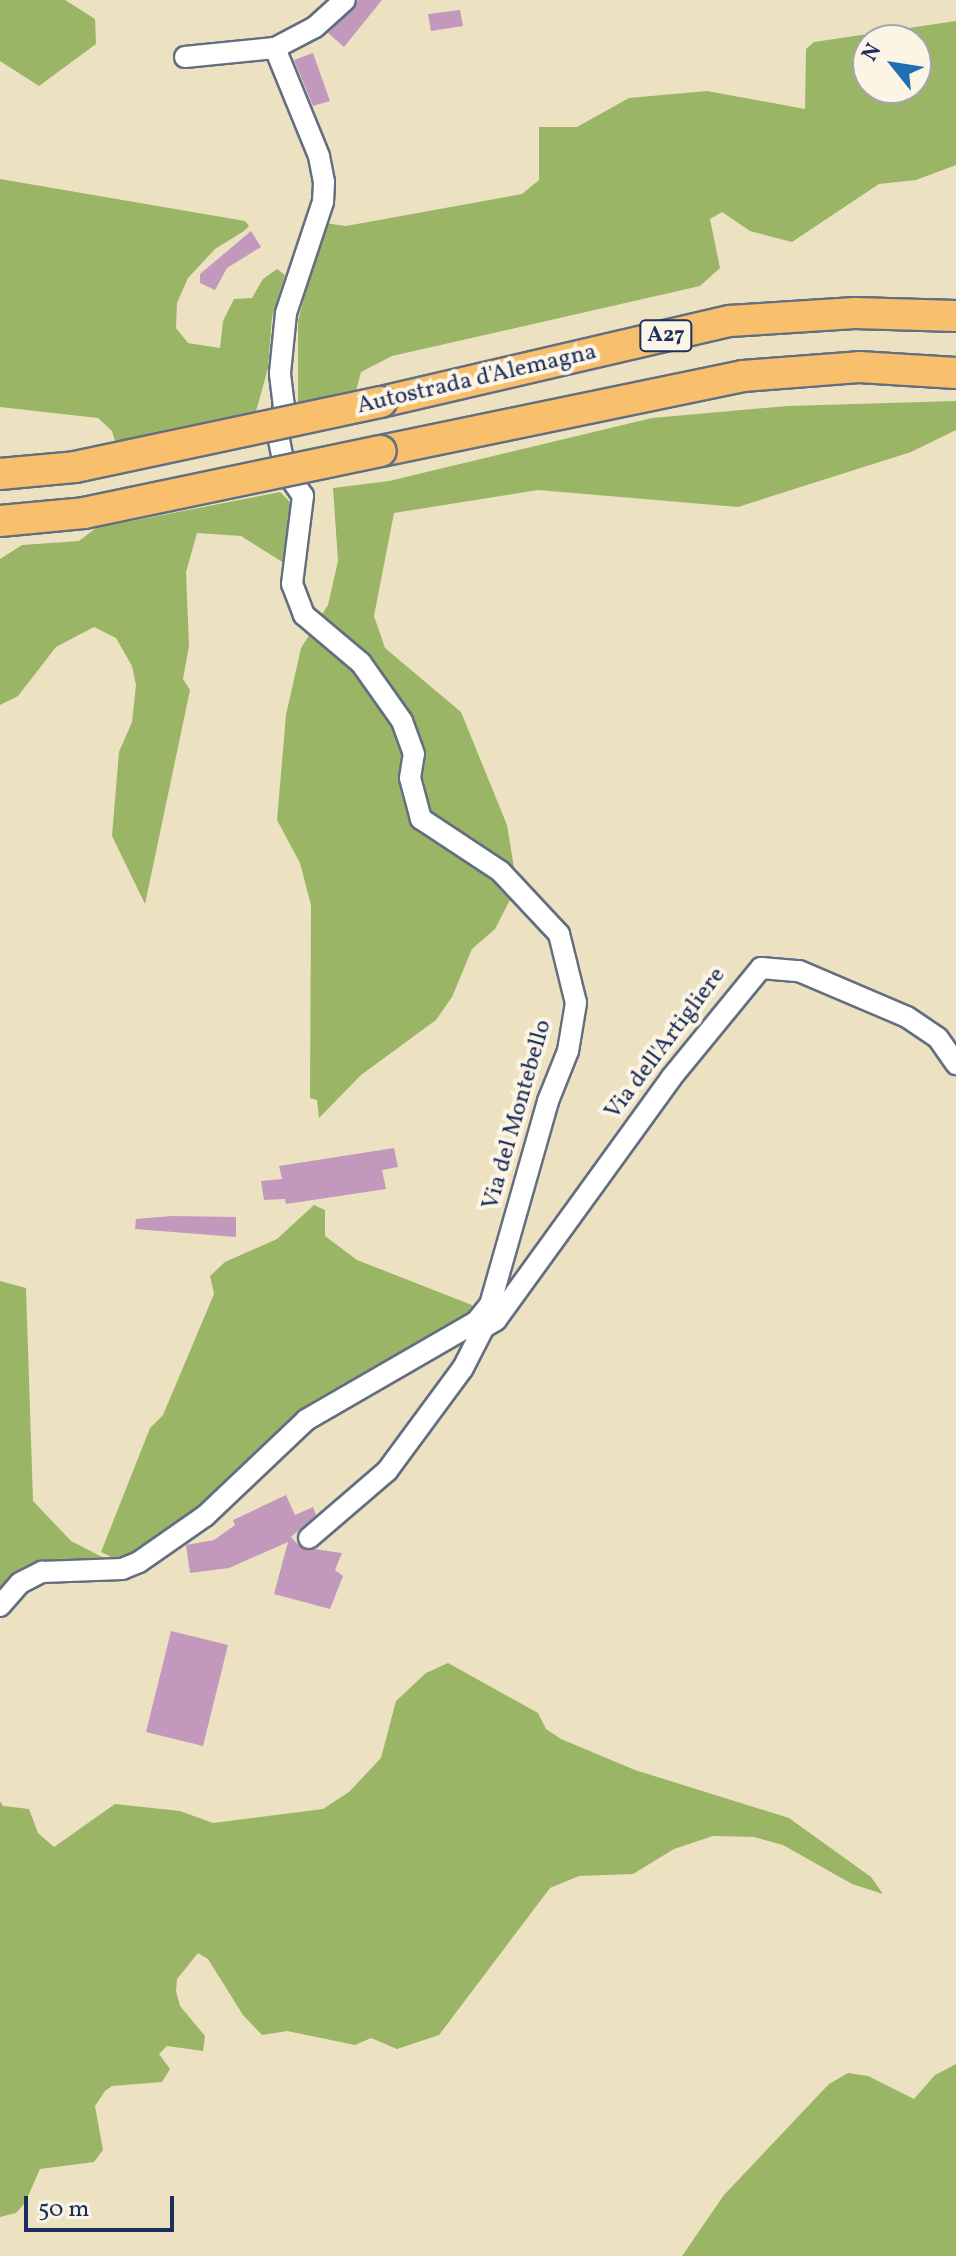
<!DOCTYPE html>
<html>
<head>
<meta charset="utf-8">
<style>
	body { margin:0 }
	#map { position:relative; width:956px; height:2256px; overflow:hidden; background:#ece2c1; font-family:Vollkorn,serif }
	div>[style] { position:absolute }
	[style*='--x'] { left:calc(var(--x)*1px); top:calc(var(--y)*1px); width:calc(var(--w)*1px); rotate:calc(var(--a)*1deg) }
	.forest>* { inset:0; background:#9bb566 }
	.building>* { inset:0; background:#c299bd }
	.roads { filter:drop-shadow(2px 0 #646e81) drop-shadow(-2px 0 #646e81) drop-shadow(0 2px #646e81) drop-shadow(0 -2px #646e81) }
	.minor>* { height:20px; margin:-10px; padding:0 10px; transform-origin:10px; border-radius:10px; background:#fff }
	.highway>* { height:30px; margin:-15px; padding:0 15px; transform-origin:15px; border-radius:15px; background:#f8bf6c }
	.bridges { filter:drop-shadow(2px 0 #646e81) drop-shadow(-2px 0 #646e81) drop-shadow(0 2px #646e81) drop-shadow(0 -2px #646e81) }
	.highway-bridge>* { height:30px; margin:-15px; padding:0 15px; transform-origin:15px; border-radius:15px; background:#f8bf6c }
	span { translate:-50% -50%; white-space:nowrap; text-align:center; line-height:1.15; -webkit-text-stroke:8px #fcf5e5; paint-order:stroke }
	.shield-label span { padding:2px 6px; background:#fcf5e5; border:2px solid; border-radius:6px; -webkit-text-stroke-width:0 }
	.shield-label { font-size:22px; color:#1b2f5e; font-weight:700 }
	.street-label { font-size:24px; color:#1b2f5e }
	.north { position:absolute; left:852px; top:24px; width:80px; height:80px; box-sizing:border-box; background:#fcf5e5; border:2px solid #a2a6af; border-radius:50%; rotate:300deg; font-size:22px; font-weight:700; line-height:32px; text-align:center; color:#1b2f5e }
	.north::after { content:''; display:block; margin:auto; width:28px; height:36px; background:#1f6fb2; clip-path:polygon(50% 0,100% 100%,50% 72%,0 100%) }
	.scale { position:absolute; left:24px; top:2196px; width:150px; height:36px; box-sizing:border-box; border:4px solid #1b2f5e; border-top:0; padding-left:10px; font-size:24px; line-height:28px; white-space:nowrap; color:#1b2f5e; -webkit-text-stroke:6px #fcf5e5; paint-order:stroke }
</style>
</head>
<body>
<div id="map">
	<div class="forest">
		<div style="clip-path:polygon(0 0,65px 0,95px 19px,96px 44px,39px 86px,0 61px)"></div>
		<div style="clip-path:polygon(evenodd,956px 21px,956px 165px,916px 180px,879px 184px,792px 242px,750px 231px,722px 212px,710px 219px,720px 268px,700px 286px,392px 356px,361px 372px,356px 391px,298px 405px,298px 321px,324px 223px,346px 226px,522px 194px,539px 180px,539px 127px,577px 127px,629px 98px,707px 91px,805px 109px,806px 49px,814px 42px,956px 21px,868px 40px,916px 40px,916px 88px,868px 88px,868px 40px)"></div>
		<div style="clip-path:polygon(0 179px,245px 221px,249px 226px,244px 231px,215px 249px,188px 278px,177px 303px,176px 328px,188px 343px,220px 348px,223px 321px,234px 299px,252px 298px,263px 279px,277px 269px,285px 275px,272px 317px,268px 368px,255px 415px,116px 444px,112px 431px,98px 418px,0 407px)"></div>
		<div style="clip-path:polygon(956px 401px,956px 430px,911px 452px,738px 507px,538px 490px,394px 513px,374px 616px,385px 648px,461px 712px,507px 825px,517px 886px,495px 929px,472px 949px,452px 997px,436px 1020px,361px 1075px,319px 1118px,317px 1100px,310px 1098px,311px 905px,300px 863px,277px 820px,286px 715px,301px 648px,328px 605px,338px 561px,333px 488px,389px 481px,652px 418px,787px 406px)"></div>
		<div style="clip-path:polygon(280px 492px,294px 506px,292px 568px,241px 536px,197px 533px,186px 572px,189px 646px,183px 679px,190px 690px,145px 904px,112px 836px,119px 752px,132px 722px,136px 685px,132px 666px,116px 638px,94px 627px,56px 647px,18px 696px,0 705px,0 559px,22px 545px,79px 541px,96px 528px)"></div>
		<div style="clip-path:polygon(314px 1205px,325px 1210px,325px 1236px,357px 1260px,477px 1307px,465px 1323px,376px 1378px,123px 1563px,101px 1552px,150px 1428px,163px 1415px,214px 1294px,210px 1276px,225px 1262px,277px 1239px)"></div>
		<div style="clip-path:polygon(0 1281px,26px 1288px,33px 1501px,71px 1541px,108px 1560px,37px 1574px,0 1593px)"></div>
		<div style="clip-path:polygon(448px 1663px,538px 1713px,546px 1729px,561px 1739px,635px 1770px,789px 1818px,871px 1877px,883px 1894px,852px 1884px,783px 1845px,754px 1837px,713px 1836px,674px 1849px,633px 1874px,579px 1876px,550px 1888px,439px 2035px,397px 2049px,371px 2038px,355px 2045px,287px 2031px,262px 2035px,243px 2015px,208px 1959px,198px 1953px,177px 1979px,176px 1991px,180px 2006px,205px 2036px,203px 2051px,167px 2046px,159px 2054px,170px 2069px,162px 2082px,112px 2086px,105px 2091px,95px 2106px,103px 2150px,94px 2162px,40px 2169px,25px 2203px,16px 2213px,0 2217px,0 1801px,3px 1806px,29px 1809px,38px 1833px,54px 1847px,115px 1804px,180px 1811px,213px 1823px,323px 1809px,349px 1792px,381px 1758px,396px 1701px,426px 1673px)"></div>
		<div style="clip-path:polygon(956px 2064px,956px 2256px,682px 2256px,724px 2195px,829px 2084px,848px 2073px,868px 2076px,914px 2099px,935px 2075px)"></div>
	</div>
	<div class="building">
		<div style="clip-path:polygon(358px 0,382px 0,344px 47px,328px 33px)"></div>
		<div style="clip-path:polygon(460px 10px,463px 26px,431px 31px,428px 14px)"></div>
		<div style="clip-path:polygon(313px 53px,330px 101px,313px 106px,294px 60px)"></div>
		<div style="clip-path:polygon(251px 231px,261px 247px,227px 268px,215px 290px,200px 283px,200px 274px)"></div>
		<div style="clip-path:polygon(394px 1148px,398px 1167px,382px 1170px,386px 1189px,286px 1204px,285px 1199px,264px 1200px,261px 1181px,282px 1179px,279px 1166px)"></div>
		<div style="clip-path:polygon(172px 1216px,236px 1217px,236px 1237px,135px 1229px,136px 1219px)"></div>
		<div style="clip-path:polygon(286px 1495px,295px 1515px,313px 1507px,316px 1515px,291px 1537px,300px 1547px,342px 1553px,335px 1570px,343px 1576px,330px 1609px,274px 1594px,288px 1542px,229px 1568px,190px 1573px,186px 1545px,214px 1540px,235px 1525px,233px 1520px)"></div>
		<div style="clip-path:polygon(171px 1631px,228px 1645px,203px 1746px,146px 1732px)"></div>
	</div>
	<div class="roads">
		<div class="minor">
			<div style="--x:185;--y:57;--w:90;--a:-5.7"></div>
			<div style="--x:275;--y:48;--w:45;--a:-27.7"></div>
			<div style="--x:315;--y:27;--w:40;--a:-42"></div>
			<div style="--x:476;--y:1322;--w:9;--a:32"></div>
			<div style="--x:484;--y:1327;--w:14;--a:-30"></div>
			<div style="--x:496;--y:1320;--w:299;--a:-54.1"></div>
			<div style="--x:671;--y:1078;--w:142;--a:-50.7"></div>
			<div style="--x:761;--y:968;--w:38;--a:5"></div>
			<div style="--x:799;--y:971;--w:117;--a:23.1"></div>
			<div style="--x:907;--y:1017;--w:37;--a:34"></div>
			<div style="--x:938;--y:1038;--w:32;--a:55"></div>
			<div style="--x:309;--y:1538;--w:103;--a:-40.7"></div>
			<div style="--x:387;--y:1471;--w:128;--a:-53.6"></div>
			<div style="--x:463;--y:1368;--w:46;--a:-62.9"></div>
			<div style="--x:0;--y:1606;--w:30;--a:-49"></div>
			<div style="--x:20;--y:1583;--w:25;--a:-27"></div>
			<div style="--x:42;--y:1572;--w:80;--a:-2.1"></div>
			<div style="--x:122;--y:1569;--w:18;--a:-22"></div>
			<div style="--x:139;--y:1562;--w:80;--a:-34.9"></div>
			<div style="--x:205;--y:1516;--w:139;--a:-43.5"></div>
			<div style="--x:306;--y:1420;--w:196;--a:-30"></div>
			<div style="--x:476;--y:1322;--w:22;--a:-51"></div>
			<div style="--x:490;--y:1305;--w:212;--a:-74.1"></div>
			<div style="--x:548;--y:1101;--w:54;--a:-68.2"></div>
			<div style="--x:568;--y:1051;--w:49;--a:-80.5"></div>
			<div style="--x:576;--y:1003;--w:71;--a:-103.8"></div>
			<div style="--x:559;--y:934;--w:86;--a:-133.1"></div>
			<div style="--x:500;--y:871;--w:95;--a:-146.6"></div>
			<div style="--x:421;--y:819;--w:42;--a:-105"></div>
			<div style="--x:410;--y:778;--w:24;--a:-81"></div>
			<div style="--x:414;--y:754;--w:35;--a:-110"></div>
			<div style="--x:402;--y:721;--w:71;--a:-125.3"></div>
			<div style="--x:361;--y:663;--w:75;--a:-139.9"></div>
			<div style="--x:304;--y:615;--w:33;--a:-111"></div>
			<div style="--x:292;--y:584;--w:89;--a:-82.9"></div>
			<div style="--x:303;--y:496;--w:32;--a:-125"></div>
			<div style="--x:285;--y:470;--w:41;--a:-101.3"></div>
			<div style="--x:277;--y:430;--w:24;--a:-73"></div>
			<div style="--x:284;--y:407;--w:34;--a:-97"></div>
			<div style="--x:280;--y:373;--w:60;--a:-84.3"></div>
			<div style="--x:286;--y:313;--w:117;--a:-71.6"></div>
			<div style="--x:323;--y:202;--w:20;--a:-87"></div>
			<div style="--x:324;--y:182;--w:26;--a:-101"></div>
			<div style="--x:319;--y:156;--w:117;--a:-112.2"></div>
		</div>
		<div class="highway">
			<div style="--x:381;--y:402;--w:358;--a:-13.1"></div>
			<div style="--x:730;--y:321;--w:125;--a:-3.7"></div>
			<div style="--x:855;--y:313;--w:101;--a:1.7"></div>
			<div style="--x:381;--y:451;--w:370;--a:-11.7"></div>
			<div style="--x:743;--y:376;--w:116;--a:-4.4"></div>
			<div style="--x:859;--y:367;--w:97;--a:3.5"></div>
		</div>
	</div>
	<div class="bridges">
		<div class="highway-bridge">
			<div style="--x:0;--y:474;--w:75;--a:-5.3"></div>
			<div style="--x:75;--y:467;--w:313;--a:-12"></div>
			<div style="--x:0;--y:521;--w:84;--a:-5.4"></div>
			<div style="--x:84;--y:513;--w:303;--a:-11.8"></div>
		</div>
	</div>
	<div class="shield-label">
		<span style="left:666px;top:336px">A27</span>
	</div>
	<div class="street-label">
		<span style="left:477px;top:380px;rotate:-13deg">Autostrada d'Alemagna</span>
		<span style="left:666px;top:1044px;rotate:-53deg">Via dell'Artigliere</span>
		<span style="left:518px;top:1115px;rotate:-74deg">Via del Montebello</span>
	</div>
	<div class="north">N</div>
	<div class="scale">50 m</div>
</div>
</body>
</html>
